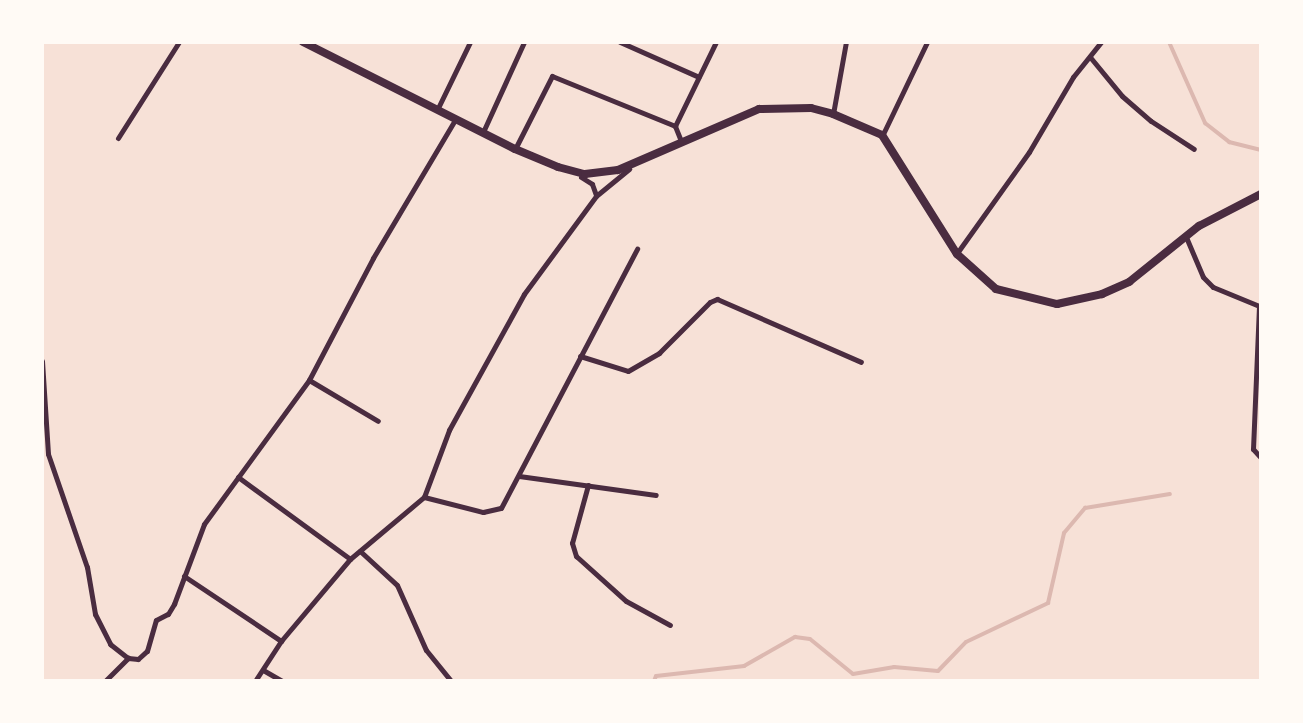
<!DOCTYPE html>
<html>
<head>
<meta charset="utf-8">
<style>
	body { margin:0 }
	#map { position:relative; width:1303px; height:723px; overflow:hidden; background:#f7e1d7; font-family:Roboto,sans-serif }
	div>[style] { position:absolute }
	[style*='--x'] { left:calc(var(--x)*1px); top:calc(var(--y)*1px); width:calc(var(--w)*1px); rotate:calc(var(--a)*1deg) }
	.stream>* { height:4px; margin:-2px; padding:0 2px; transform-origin:2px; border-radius:2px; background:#dcb8b0 }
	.minor>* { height:5px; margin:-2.5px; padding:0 2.5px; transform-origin:2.5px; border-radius:2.5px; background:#4a2c40 }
	.secondary>* { height:8px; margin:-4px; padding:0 4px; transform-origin:4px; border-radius:4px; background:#4a2c40 }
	span { translate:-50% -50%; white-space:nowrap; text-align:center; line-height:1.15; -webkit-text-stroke:6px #fffaf5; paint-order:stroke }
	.frame { position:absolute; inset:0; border:44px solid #fffaf5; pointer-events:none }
</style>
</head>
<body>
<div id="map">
	<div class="stream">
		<div style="--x:1169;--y:42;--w:89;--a:66"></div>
		<div style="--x:1205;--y:123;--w:31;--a:38"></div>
		<div style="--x:1229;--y:142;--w:33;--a:14"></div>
		<div style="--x:654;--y:681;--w:5;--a:-68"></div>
		<div style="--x:656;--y:676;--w:89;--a:-6.5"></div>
		<div style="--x:744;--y:666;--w:59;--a:-29.6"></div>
		<div style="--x:795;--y:637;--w:15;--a:8"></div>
		<div style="--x:810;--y:639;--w:55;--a:39.1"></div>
		<div style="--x:853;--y:674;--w:42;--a:-9.7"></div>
		<div style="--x:894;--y:667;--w:44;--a:5.2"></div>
		<div style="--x:938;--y:671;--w:40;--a:-46"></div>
		<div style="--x:966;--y:642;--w:91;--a:-25.4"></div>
		<div style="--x:1048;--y:603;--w:72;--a:-77.1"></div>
		<div style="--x:1064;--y:533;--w:33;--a:-50"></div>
		<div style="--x:1085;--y:508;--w:86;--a:-9.4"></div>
	</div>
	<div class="minor">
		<div style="--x:620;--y:42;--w:86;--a:23.9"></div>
		<div style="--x:1090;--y:57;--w:50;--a:50.6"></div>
		<div style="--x:1122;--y:96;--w:38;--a:41"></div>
		<div style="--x:1151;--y:121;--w:51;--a:33.1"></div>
		<div style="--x:437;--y:110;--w:76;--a:-64.1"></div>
		<div style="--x:833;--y:114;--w:73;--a:-79.8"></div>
		<div style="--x:483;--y:132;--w:99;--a:-65.5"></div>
		<div style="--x:883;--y:134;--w:102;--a:-64.4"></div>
		<div style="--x:118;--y:138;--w:114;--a:-57.6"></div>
		<div style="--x:681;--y:141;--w:16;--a:-112"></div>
		<div style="--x:675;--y:126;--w:93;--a:-64"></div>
		<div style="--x:515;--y:149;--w:82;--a:-63.1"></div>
		<div style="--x:552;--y:76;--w:133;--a:22.1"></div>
		<div style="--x:581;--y:177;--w:13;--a:32"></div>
		<div style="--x:592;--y:184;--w:12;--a:70"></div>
		<div style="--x:1186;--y:237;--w:43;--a:67"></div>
		<div style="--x:1203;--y:277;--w:14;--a:45"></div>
		<div style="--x:1213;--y:287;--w:50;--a:22.4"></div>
		<div style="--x:1259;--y:306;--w:143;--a:92.4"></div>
		<div style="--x:1253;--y:449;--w:12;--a:48"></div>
		<div style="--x:957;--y:253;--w:124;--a:-54.5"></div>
		<div style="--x:1029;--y:152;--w:87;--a:-59.6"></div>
		<div style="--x:1073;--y:77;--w:45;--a:-51.3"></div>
		<div style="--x:580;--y:356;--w:50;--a:17.4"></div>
		<div style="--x:628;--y:371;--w:36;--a:-30"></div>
		<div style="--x:659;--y:353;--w:72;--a:-45"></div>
		<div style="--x:710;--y:302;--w:8;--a:-23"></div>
		<div style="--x:717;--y:299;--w:157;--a:23.6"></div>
		<div style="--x:42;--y:361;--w:93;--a:86.3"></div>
		<div style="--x:48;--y:454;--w:120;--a:71"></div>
		<div style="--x:87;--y:567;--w:48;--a:80.3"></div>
		<div style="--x:95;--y:614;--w:34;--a:63"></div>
		<div style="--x:110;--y:644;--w:23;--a:38"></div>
		<div style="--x:128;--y:658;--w:10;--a:6"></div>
		<div style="--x:138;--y:659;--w:12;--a:-42"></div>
		<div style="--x:147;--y:651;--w:32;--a:-74"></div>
		<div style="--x:156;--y:620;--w:13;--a:-27"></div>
		<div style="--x:168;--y:614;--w:12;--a:-59"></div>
		<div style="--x:174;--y:604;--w:85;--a:-69.4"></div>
		<div style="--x:204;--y:524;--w:178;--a:-53.9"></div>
		<div style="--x:309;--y:380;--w:138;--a:-62.3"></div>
		<div style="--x:373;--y:258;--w:161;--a:-59.3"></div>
		<div style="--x:309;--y:380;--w:80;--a:30.7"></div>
		<div style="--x:519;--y:476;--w:138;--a:7.9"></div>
		<div style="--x:238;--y:477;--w:139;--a:36.2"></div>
		<div style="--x:588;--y:485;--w:60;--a:105.4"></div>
		<div style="--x:572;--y:543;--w:14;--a:73"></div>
		<div style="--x:576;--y:556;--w:67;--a:42"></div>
		<div style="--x:626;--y:601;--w:50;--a:28.6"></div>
		<div style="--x:424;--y:497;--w:61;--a:14.3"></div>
		<div style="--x:483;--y:512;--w:18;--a:-13"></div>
		<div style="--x:501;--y:508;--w:293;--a:-62.3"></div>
		<div style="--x:360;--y:551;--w:50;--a:42.6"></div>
		<div style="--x:397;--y:585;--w:71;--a:66"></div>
		<div style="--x:426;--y:650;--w:40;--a:51"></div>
		<div style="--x:184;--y:576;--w:117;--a:33.8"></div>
		<div style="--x:263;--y:670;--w:22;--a:30"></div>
		<div style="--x:105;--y:681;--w:33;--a:-45"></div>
		<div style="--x:255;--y:681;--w:48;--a:-57"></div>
		<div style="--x:281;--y:641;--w:107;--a:-49.9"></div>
		<div style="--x:350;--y:559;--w:97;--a:-40"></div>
		<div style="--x:424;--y:497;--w:72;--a:-69.5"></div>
		<div style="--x:449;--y:430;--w:155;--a:-61.1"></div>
		<div style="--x:524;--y:294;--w:122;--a:-53.7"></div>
		<div style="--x:596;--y:196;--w:43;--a:-39.3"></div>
	</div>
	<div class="secondary">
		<div style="--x:303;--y:42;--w:237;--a:26.8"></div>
		<div style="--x:515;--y:149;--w:47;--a:22.7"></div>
		<div style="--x:558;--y:167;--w:28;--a:15"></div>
		<div style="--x:585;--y:174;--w:33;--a:-7"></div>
		<div style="--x:618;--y:170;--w:154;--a:-23.4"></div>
		<div style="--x:759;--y:109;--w:52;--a:-1.1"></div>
		<div style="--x:811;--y:108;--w:23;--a:15"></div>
		<div style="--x:833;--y:114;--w:53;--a:23.2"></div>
		<div style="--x:882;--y:135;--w:141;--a:57.8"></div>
		<div style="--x:957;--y:254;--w:52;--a:41.9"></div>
		<div style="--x:996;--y:289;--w:63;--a:13.8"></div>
		<div style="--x:1057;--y:304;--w:46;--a:-12.5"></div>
		<div style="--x:1102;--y:294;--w:30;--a:-24"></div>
		<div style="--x:1129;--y:282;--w:90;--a:-38.7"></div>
		<div style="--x:1199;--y:226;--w:70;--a:-27.3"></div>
	</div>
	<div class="frame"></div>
</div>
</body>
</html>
